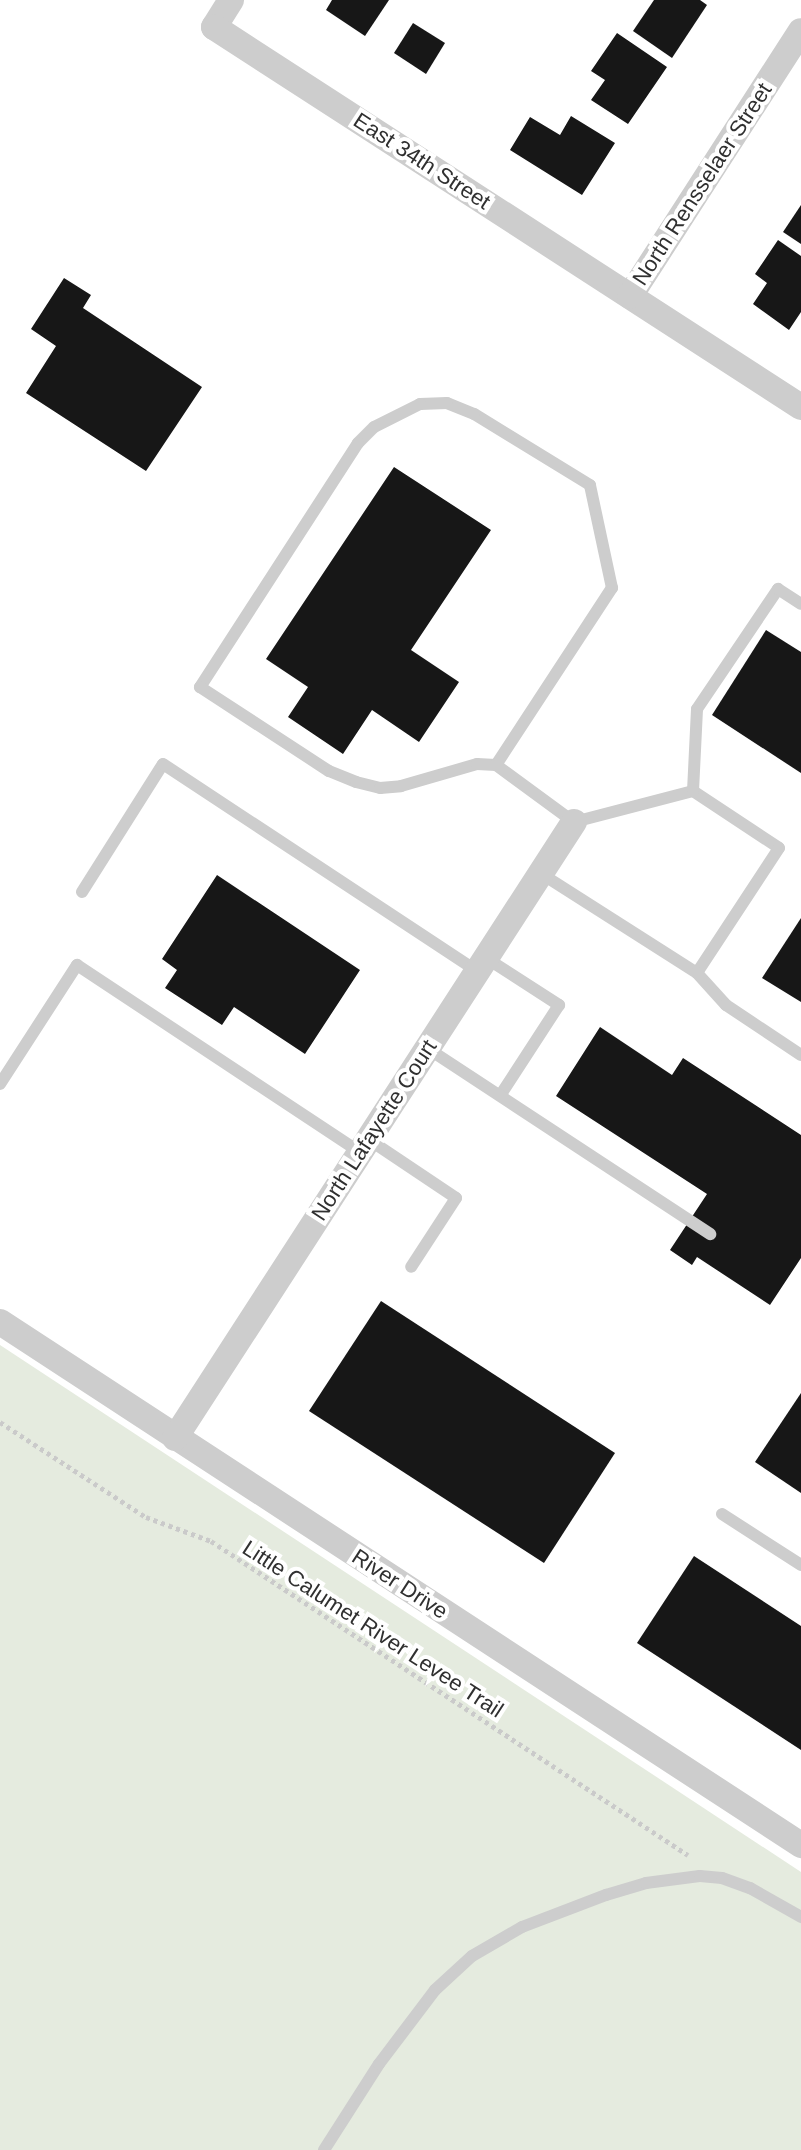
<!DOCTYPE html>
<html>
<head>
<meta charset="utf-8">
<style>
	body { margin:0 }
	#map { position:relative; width:801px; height:2150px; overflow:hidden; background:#fff; font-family:Helvetica,sans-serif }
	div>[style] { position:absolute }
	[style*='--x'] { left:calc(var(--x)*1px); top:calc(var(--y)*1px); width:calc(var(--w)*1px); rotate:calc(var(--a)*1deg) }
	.green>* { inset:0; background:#e5ebdf }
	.building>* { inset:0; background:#171717 }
	.path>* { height:5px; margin-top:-2.5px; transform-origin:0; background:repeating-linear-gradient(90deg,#cacaca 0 4px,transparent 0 8px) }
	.service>* { height:12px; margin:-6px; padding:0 6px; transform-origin:6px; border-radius:6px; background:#cdcdcd }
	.minor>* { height:26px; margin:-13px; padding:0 13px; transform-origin:13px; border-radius:13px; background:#cdcdcd }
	span { translate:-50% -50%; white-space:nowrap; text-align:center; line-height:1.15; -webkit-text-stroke:8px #fff; paint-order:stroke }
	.street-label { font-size:22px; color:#303030 }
</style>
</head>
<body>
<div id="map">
	<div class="green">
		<div style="clip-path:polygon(0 1345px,801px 1872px,801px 2150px,0 2150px)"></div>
	</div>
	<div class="building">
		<div style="clip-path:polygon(332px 0,389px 0,365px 36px,326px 10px)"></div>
		<div style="clip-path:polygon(654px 0,700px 0,707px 5px,672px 58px,633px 31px)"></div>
		<div style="clip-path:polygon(413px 23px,445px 43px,426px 74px,394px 53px)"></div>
		<div style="clip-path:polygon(617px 33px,667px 67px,628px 124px,591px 100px,605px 80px,591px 71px)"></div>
		<div style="clip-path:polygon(571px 116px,615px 143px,582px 195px,510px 150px,530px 117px,560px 135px)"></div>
		<div style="clip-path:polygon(801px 205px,801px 244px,783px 232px)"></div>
		<div style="clip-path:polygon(778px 240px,801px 256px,801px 312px,789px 330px,753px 304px,767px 283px,755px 274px)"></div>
		<div style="clip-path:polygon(64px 278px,91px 295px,83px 308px,202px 387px,146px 471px,26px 393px,56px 346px,31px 329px)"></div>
		<div style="clip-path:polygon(394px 467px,491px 530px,411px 650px,459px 682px,419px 742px,372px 710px,343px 754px,288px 717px,308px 687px,266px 659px)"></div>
		<div style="clip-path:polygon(766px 630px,801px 652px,801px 773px,712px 715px)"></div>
		<div style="clip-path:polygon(217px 875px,360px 970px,305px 1054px,234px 1007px,222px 1025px,165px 988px,177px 970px,162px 959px)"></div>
		<div style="clip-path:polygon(801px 918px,801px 1002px,762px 978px)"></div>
		<div style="clip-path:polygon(600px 1027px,672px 1075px,683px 1058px,801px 1135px,801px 1258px,770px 1305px,697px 1257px,692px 1265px,670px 1250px,707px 1194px,556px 1096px)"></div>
		<div style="clip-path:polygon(381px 1301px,615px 1453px,544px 1563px,309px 1411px)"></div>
		<div style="clip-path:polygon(801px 1393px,801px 1493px,755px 1462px)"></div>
		<div style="clip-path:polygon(694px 1556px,801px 1626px,801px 1750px,637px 1643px)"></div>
	</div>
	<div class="path">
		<div style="--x:0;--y:1422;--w:174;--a:33.1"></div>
		<div style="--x:146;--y:1517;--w:69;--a:20.3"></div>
		<div style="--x:211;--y:1541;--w:571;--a:33.36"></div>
	</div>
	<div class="service">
		<div style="--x:496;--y:765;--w:212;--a:-56.8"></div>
		<div style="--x:612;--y:588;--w:105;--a:-102.1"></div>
		<div style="--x:590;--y:485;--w:136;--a:-148.5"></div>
		<div style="--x:474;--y:414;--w:29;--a:-158"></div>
		<div style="--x:447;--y:403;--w:27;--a:178"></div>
		<div style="--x:420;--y:404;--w:51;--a:153.4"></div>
		<div style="--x:374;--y:427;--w:23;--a:135"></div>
		<div style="--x:358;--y:443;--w:291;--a:122.9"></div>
		<div style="--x:200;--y:687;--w:154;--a:33.1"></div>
		<div style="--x:329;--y:771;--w:29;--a:22"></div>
		<div style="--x:356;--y:782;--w:25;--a:14"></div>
		<div style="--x:380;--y:788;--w:21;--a:-5"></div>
		<div style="--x:401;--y:786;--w:79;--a:-16.1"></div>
		<div style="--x:477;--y:764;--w:19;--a:3"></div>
		<div style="--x:496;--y:765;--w:97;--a:36.2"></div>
		<div style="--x:574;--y:822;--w:123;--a:-14.6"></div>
		<div style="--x:693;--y:791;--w:103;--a:33.5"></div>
		<div style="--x:779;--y:848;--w:149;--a:123.3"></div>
		<div style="--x:697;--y:973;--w:186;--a:-147.5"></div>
		<div style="--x:693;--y:791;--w:82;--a:-87.2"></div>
		<div style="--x:697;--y:709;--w:145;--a:-56"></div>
		<div style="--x:778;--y:589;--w:27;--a:33"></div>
		<div style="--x:82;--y:892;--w:151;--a:-57.7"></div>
		<div style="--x:163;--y:764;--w:376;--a:33.4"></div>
		<div style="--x:486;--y:958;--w:87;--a:32.8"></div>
		<div style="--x:559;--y:1005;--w:108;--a:123"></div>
		<div style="--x:697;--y:973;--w:43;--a:47.8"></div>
		<div style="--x:726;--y:1005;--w:90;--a:33.7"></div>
		<div style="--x:427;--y:1048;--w:339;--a:33.3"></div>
		<div style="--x:0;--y:1084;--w:142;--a:-57.1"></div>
		<div style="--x:77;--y:965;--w:339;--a:33.5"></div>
		<div style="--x:368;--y:1139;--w:106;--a:33.8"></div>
		<div style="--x:456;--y:1198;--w:82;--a:123.1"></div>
		<div style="--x:722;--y:1514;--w:94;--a:32.8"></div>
		<div style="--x:324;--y:2150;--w:102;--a:-57.4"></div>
		<div style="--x:379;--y:2064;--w:93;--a:-52.9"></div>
		<div style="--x:435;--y:1990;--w:50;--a:-42.6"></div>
		<div style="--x:472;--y:1956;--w:58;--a:-30.1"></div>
		<div style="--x:522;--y:1927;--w:90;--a:-20.9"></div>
		<div style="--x:606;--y:1895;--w:42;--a:-16.7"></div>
		<div style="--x:646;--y:1883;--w:54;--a:-7.4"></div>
		<div style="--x:700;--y:1876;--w:22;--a:5"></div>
		<div style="--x:722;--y:1878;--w:30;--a:20"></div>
		<div style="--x:750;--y:1888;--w:59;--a:29.6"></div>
	</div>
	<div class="minor">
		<div style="--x:231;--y:0;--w:32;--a:122"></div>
		<div style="--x:214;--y:27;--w:699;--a:32.92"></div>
		<div style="--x:630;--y:296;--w:315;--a:-57.2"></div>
		<div style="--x:0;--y:1322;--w:957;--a:33.14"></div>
		<div style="--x:175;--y:1438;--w:734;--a:-57.07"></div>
	</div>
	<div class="street-label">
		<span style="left:422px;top:161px;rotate:33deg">East 34th Street</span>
		<span style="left:702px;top:184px;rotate:-57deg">North Rensselaer Street</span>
		<span style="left:374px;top:1130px;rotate:-57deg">North Lafayette Court</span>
		<span style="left:400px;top:1584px;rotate:33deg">River Drive</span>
		<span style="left:373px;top:1629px;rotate:33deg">Little Calumet River Levee Trail</span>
	</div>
</div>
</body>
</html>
